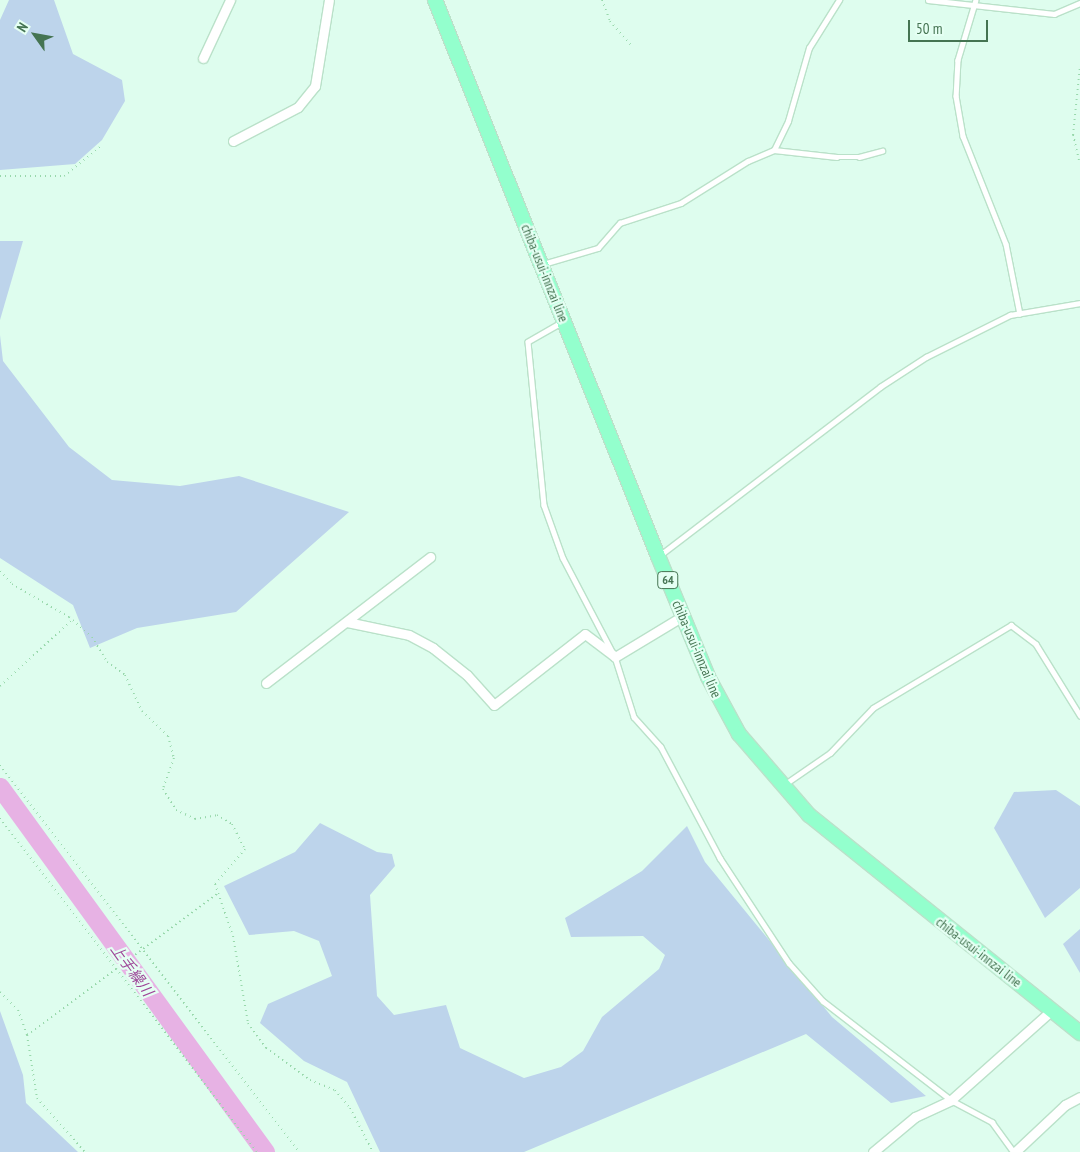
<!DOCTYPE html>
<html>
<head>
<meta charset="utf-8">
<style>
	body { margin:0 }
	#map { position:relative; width:1080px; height:1152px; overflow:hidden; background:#defdee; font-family:"PT Sans Narrow","Noto Sans JP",sans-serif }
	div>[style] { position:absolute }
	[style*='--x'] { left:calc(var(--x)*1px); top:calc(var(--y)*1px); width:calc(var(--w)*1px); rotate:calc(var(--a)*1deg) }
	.green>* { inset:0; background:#bdd4eb }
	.river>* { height:19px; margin:-9.5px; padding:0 9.5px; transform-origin:9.5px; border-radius:9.5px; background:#e7b2e4 }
	.path>* { height:2px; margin-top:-1px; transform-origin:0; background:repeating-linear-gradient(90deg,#98d8ab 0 1px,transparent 0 5px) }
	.roads { filter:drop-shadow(1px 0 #bae1c9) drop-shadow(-1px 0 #bae1c9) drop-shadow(0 1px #bae1c9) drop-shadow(0 -1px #bae1c9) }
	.lane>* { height:4.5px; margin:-2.25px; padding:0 2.25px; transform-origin:2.25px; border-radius:2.25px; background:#fff }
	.street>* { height:9px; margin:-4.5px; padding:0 4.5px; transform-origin:4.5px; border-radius:4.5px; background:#fff }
	.primary>* { height:14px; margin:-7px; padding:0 7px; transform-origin:7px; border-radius:7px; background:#93ffcd }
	span { translate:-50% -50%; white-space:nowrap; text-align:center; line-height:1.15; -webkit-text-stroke:4.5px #e5fff3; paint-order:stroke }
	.shield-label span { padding:1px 4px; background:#e5fff3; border:1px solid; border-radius:4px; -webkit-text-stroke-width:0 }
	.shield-label { font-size:12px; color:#457452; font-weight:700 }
	.street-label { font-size:14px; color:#457452 }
	.water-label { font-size:15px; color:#9e4698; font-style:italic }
	.north { position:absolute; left:10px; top:10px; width:50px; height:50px; -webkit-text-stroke:4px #e5fff3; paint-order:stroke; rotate:302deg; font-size:14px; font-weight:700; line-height:20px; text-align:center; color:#457452 }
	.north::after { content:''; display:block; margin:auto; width:18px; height:22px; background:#457452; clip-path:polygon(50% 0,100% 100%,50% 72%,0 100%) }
	.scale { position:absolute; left:908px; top:20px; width:80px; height:22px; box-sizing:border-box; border:2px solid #457452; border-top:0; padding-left:6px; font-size:15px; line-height:18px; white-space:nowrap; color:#457452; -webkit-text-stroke:4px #e5fff3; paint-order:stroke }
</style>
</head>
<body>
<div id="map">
	<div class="green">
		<div style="clip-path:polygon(9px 0,54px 0,73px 54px,122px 80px,125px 101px,102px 140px,75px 164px,0 170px,0 20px)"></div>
		<div style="clip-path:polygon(0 241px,23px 241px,0 320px)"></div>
		<div style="clip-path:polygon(0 335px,3px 361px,69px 447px,112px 480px,180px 486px,239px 476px,349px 512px,236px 612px,137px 628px,90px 648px,73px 605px,0 558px)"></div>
		<div style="clip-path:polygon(1056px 790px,1080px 806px,1080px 888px,1045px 918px,994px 828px,1014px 792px)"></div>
		<div style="clip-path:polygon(320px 823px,377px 852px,392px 854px,395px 866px,370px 895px,377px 996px,394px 1015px,446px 1005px,460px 1048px,524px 1078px,561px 1067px,583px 1051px,602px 1017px,659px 969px,665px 955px,643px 936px,571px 937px,565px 918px,642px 871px,687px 826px,705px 862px,832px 1017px,926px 1096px,891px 1103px,806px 1034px,524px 1152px,380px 1152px,347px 1082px,304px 1061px,260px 1023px,268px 1004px,332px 976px,319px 941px,294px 931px,249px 935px,224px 886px,295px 852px)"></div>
		<div style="clip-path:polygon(1080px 929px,1080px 973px,1063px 944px)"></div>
		<div style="clip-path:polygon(0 1011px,23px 1075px,26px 1103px,78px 1152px,0 1152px)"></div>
	</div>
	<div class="river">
		<div style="--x:0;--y:787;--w:451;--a:54"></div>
	</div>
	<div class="path">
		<div style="--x:602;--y:0;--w:22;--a:69"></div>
		<div style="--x:610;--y:21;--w:32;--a:49"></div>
		<div style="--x:1079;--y:160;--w:26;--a:-103"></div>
		<div style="--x:1073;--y:135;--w:69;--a:-84.2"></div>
		<div style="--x:0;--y:176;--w:64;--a:0"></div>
		<div style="--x:64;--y:176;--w:48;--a:-39"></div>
		<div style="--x:0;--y:571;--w:18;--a:47"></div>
		<div style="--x:12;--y:584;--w:66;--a:30.1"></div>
		<div style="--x:69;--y:617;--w:30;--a:41"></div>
		<div style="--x:92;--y:637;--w:29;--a:59"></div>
		<div style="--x:107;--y:662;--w:22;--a:36"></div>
		<div style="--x:125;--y:675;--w:40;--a:65"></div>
		<div style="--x:142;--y:711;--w:36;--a:44"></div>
		<div style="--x:168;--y:736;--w:23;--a:75"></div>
		<div style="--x:174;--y:758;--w:33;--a:110"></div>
		<div style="--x:163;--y:789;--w:25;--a:58"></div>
		<div style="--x:176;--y:810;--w:21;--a:25"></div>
		<div style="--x:195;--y:819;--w:22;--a:-10"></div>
		<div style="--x:217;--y:815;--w:17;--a:31"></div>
		<div style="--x:232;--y:824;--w:28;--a:63"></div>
		<div style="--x:245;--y:849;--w:46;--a:130.6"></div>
		<div style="--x:215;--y:884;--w:55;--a:70.9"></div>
		<div style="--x:233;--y:936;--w:88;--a:80.2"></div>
		<div style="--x:248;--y:1023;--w:31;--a:54"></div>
		<div style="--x:266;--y:1048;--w:54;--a:36"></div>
		<div style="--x:310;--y:1080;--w:27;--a:22"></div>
		<div style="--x:335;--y:1090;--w:23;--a:50"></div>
		<div style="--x:350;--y:1108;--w:50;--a:62.4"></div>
		<div style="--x:0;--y:686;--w:98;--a:-42.5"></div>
		<div style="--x:0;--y:765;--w:489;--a:52.3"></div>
		<div style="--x:0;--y:818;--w:421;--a:52.4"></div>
		<div style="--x:0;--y:992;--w:25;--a:45"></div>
		<div style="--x:18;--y:1010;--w:27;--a:70"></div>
		<div style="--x:27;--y:1035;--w:64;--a:81"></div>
		<div style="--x:37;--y:1098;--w:72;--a:48.4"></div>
		<div style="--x:27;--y:1035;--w:237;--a:-36.6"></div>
	</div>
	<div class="roads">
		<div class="lane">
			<div style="--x:928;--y:0;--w:127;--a:6.3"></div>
			<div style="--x:1054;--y:14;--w:28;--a:-23"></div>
			<div style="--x:976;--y:0;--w:63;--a:106.7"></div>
			<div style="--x:958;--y:60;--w:36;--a:93"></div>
			<div style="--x:956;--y:96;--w:41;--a:80.1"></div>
			<div style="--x:963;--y:136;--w:116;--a:68.3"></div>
			<div style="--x:1006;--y:244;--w:71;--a:78.7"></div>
			<div style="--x:774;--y:150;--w:32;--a:-64"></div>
			<div style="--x:788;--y:121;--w:76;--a:-74"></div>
			<div style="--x:809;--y:48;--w:57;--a:-58"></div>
			<div style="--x:543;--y:264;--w:57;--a:-16.2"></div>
			<div style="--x:598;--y:248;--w:33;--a:-49"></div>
			<div style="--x:620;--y:223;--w:64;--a:-18.2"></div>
			<div style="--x:681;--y:203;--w:79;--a:-32.1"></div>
			<div style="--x:748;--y:161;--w:28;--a:-23"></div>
			<div style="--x:774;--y:150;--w:63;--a:6.3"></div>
			<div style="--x:837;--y:157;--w:22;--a:0"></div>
			<div style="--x:859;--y:157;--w:24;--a:-15"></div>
			<div style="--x:563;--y:322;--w:40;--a:150.3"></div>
			<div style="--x:528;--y:342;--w:164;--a:84.4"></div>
			<div style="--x:544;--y:505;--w:56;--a:70.3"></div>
			<div style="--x:563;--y:558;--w:112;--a:62.3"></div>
			<div style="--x:615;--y:657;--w:63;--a:72.4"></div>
			<div style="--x:634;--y:717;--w:40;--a:48"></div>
			<div style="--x:661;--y:747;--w:126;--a:62"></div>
			<div style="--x:720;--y:858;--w:126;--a:56.7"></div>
			<div style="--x:789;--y:963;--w:51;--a:48.2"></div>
			<div style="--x:823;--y:1001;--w:162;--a:37.7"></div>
			<div style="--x:951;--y:1100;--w:47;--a:28.2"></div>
			<div style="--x:992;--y:1122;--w:37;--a:54"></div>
			<div style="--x:659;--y:556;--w:278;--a:-37.4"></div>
			<div style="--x:880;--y:387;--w:55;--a:-33.1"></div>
			<div style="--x:926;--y:357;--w:94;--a:-26.6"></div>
			<div style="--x:1010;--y:315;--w:71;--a:-9.7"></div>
			<div style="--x:785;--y:784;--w:55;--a:-34.6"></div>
			<div style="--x:830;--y:753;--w:62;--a:-46.3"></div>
			<div style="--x:873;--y:708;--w:161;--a:-31"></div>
			<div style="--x:1011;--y:625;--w:31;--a:37"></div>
			<div style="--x:1036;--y:644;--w:84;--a:58.2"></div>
		</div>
		<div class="street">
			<div style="--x:203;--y:58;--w:64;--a:-65"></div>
			<div style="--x:233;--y:141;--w:73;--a:-27.6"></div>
			<div style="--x:298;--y:107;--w:27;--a:-51"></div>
			<div style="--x:315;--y:86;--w:87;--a:-80.8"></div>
			<div style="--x:347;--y:622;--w:63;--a:11.8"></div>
			<div style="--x:409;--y:635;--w:27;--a:28"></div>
			<div style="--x:433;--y:648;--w:43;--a:38.5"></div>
			<div style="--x:467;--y:675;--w:40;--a:48"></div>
			<div style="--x:494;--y:705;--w:115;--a:-38"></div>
			<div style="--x:585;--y:634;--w:38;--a:37"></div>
			<div style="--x:615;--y:657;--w:79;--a:-31.1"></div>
			<div style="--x:266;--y:683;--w:207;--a:-37.5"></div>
			<div style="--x:873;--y:1152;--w:55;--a:-39.8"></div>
			<div style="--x:915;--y:1117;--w:40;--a:-25"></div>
			<div style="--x:951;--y:1100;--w:135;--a:-41.7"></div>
			<div style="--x:1015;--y:1152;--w:69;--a:-43.2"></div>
			<div style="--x:1065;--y:1105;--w:17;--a:-28"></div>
		</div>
		<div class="primary">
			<div style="--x:435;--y:0;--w:599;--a:68.15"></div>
			<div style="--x:658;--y:556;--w:131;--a:67.5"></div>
			<div style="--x:708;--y:677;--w:65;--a:61.5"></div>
			<div style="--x:739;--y:734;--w:107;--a:49.2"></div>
			<div style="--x:809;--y:815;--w:348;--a:38.8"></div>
		</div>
	</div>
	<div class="shield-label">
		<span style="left:668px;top:580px">64</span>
	</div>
	<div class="street-label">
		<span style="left:545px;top:273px;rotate:68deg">chiba-usui-innzai line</span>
		<span style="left:697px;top:649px;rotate:67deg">chiba-usui-innzai line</span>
		<span style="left:979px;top:952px;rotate:38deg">chiba-usui-innzai line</span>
	</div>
	<div class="water-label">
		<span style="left:132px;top:970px;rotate:54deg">上手繰川</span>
	</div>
	<div class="north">N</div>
	<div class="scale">50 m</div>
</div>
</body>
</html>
